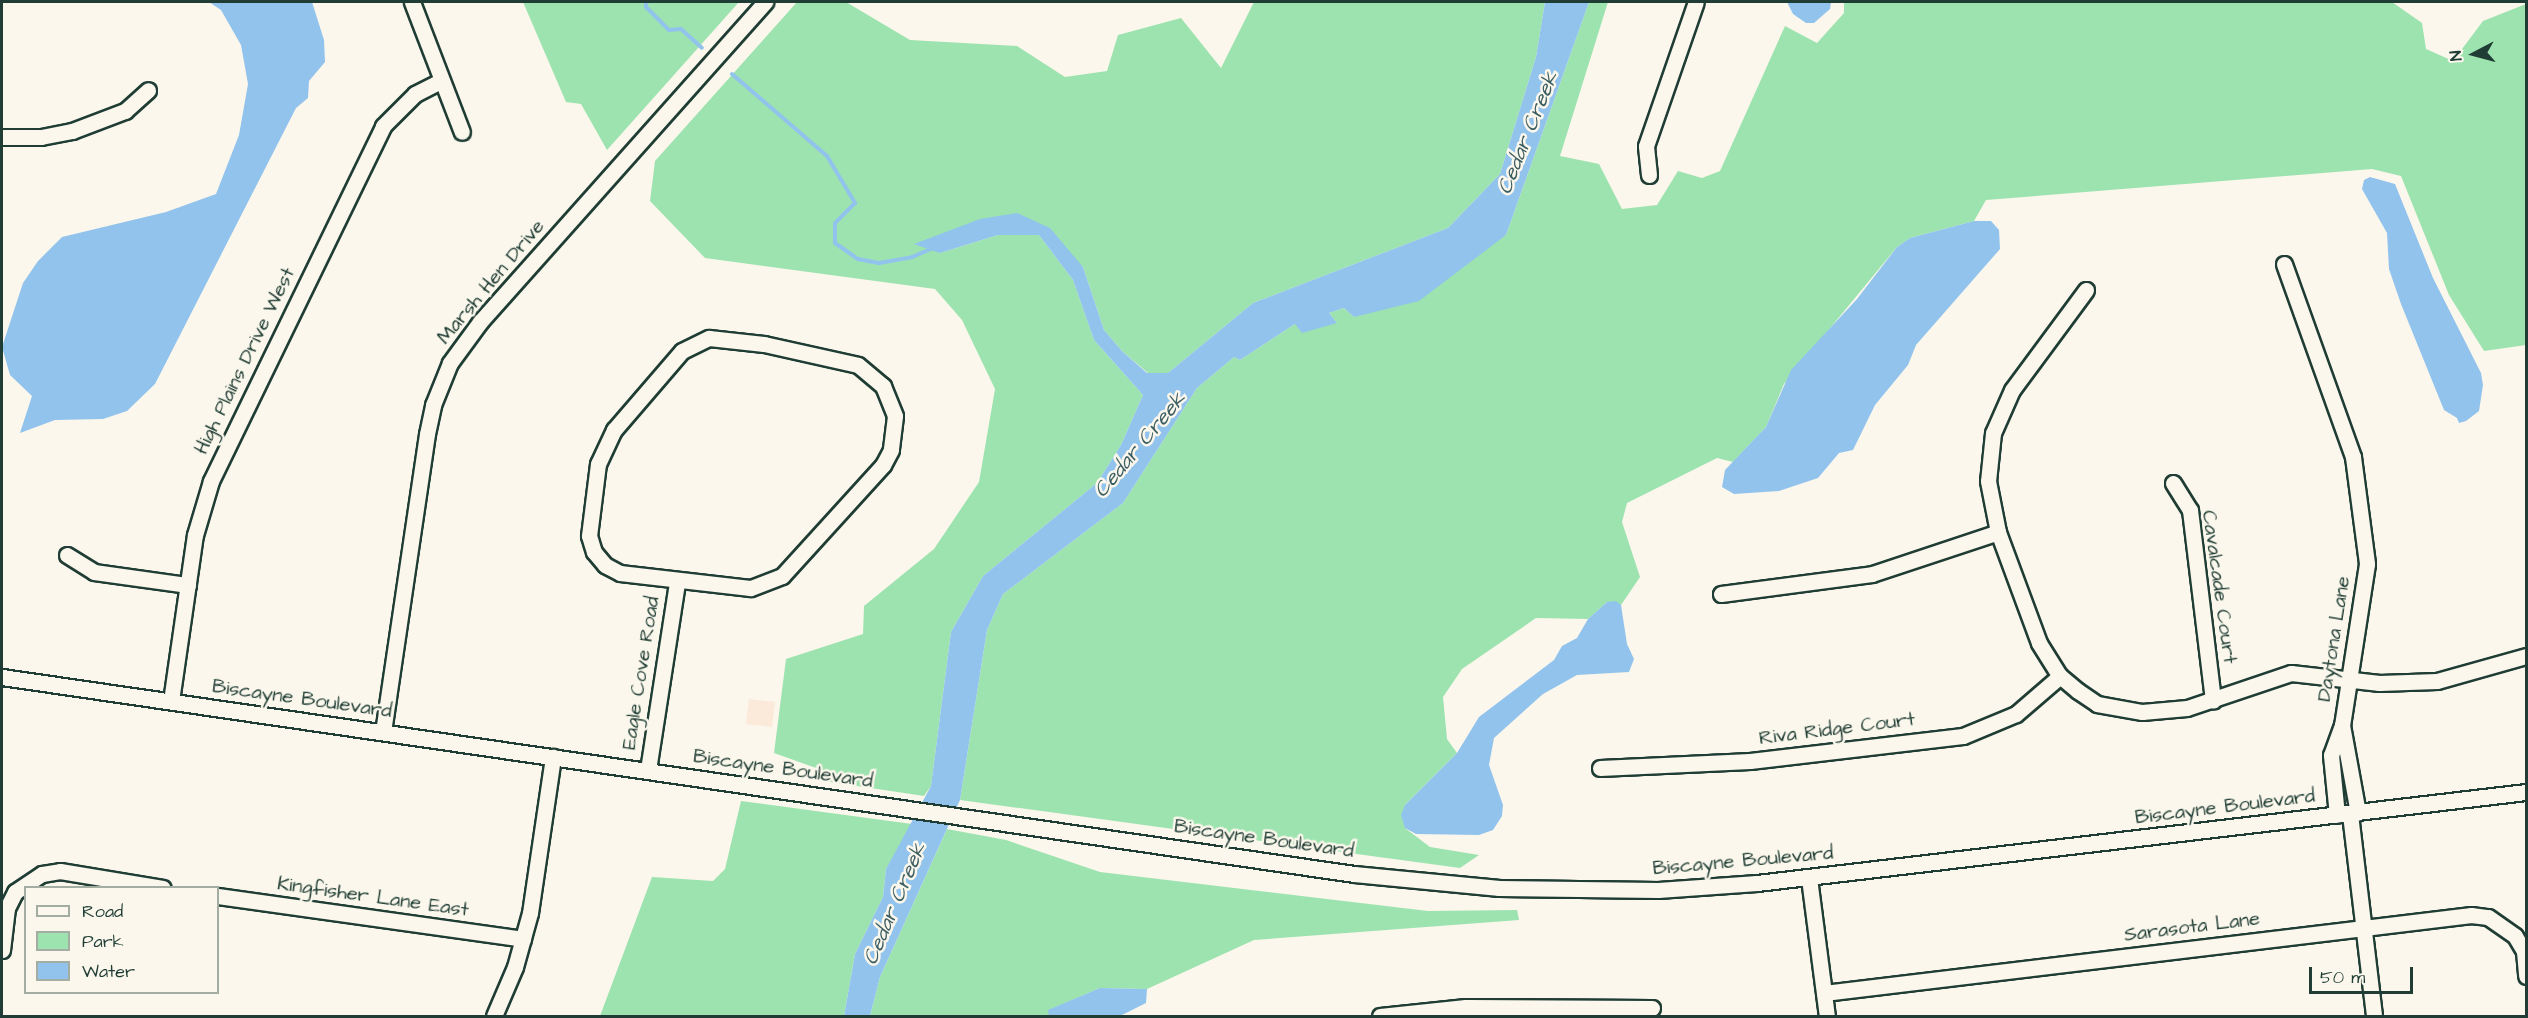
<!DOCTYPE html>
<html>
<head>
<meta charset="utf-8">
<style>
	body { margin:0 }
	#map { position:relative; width:2528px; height:1018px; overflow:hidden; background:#fbf7ec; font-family:"Architects Daughter",sans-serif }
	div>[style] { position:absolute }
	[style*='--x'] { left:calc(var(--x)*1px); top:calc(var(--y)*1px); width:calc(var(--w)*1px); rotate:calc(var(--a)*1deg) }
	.built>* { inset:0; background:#fbe9d9 }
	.green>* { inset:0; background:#9de3af }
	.water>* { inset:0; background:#91c3ed }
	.stream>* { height:4px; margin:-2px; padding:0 2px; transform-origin:2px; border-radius:2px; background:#91c3ed }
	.roads { filter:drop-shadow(2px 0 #1f3d34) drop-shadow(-2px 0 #1f3d34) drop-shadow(0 2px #1f3d34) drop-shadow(0 -2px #1f3d34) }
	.minor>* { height:15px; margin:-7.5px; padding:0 7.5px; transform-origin:7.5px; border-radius:7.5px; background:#fbf7ec }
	span { translate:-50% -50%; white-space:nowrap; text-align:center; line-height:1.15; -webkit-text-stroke:5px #fbf7ec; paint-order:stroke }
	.street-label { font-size:20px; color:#1f3d34 }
	.water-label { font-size:21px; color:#3c5e62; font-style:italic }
	.frame { position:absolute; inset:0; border:3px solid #1f3d34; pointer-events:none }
	.legend { position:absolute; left:24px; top:886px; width:195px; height:108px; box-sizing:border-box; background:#fbf7ec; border:2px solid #a3ada2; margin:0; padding:8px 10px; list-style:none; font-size:18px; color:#1f3d34 }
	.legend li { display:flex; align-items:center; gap:12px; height:30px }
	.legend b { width:30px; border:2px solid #a3ada2 }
	.north { position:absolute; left:2444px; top:24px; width:60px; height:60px; -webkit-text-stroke:4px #fbf7ec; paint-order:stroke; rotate:264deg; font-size:16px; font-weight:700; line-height:24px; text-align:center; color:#1f3d34 }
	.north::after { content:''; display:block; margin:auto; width:21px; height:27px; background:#1f3d34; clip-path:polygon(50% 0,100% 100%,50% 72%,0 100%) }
	.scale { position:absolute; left:2309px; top:967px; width:104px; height:27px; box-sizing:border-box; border:3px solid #1f3d34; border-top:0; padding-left:8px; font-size:18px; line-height:21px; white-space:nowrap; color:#1f3d34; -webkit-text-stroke:4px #fbf7ec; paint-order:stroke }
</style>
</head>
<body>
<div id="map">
	<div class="built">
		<div style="clip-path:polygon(749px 699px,775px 702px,772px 727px,746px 724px)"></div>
	</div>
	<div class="green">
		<div style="clip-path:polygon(523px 2px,739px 2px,607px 150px,581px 104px,566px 102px)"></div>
		<div style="clip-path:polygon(797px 2px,846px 2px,910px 40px,1017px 46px,1065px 77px,1107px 71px,1118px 35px,1181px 18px,1221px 68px,1254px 2px,1545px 2px,1536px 57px,1500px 174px,1448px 228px,1253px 303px,1168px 373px,1148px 373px,1122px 351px,1104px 330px,1083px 267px,1017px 213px,940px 253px,998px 235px,1039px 235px,1073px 280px,1094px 340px,1143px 395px,1121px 445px,1097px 483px,983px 576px,951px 632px,931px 786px,924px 796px,817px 780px,816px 768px,774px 753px,786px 659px,863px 634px,864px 606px,934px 549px,979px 482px,995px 389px,962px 320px,935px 289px,705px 258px,650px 201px,655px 161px)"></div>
		<div style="clip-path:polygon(1589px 2px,1608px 2px,1560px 156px,1599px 164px,1622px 209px,1657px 205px,1678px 171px,1702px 178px,1720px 171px,1785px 26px,1817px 43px,1844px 13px,1844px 2px,2392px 2px,2422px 23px,2426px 49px,2453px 61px,2483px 21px,2526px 4px,2526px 345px,2484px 351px,2449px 295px,2401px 176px,2372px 169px,1986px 200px,1974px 221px,1910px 238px,1897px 247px,1784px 384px,1766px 427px,1733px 462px,1717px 458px,1627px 503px,1622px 522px,1640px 577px,1621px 605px,1607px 602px,1588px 619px,1536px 618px,1462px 669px,1443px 697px,1447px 739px,1457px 753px,1405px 805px,1405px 828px,1430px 847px,1479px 855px,1460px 868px,960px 800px,987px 630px,1003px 594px,1123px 503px,1197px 388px,1234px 357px,1240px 360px,1295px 324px,1337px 323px,1329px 313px,1344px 308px,1354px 317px,1506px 235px)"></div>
		<div style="clip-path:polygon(741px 801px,912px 824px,886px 869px,883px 897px,855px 954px,844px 1016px,600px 1016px,652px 877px,713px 881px,725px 869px)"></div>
		<div style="clip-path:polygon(947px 829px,1006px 840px,1100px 872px,1428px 911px,1517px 910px,1519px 920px,1254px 940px,1147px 989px,1100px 988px,1049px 1010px,1049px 1016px,870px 1016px,880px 977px)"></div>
	</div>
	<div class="water">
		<div style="clip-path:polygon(209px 2px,312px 2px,324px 40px,325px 62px,309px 81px,308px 98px,296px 108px,155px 384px,127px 411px,103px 419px,55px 420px,20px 433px,32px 396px,10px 375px,2px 347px,23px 283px,38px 261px,62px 237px,166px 212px,216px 194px,239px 135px,248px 84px,241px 45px,221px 10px)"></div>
		<div style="clip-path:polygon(1545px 2px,1589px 2px,1506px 235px,1419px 301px,1354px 317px,1344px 308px,1329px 313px,1337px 323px,1302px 333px,1295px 324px,1240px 360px,1234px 357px,1197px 388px,1123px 503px,1003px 594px,987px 630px,960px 800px,880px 977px,870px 1016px,844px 1016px,855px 954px,883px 897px,886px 869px,931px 786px,951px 632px,983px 576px,1097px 483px,1121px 445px,1143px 395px,1094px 340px,1073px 280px,1039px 235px,998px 235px,940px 253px,914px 244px,980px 219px,1017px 213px,1050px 228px,1083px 267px,1104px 330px,1122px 351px,1147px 373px,1168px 373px,1253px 303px,1448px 228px,1500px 174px,1536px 57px)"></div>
		<div style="clip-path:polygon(1787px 2px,1831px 2px,1830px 9px,1814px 23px,1806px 23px,1793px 14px)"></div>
		<div style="clip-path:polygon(2370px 177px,2395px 184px,2433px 278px,2481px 373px,2483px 385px,2479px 411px,2466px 421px,2459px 423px,2457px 418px,2444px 410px,2401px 304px,2389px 269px,2387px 233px,2362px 189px,2364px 180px)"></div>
		<div style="clip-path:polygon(1974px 221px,1991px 221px,1999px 230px,2000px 249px,1916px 345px,1908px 365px,1875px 405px,1853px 450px,1839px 453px,1818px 478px,1779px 491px,1734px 494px,1722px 487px,1725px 470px,1766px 427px,1791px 370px,1857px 299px,1897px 247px,1910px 238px)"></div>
		<div style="clip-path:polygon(1616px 601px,1621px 605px,1627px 644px,1634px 659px,1629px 672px,1577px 675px,1543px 694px,1494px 738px,1489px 765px,1503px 805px,1502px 816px,1493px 830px,1479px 835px,1416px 834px,1405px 828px,1401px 815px,1405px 805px,1457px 753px,1479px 717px,1554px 660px,1562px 646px,1577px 638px,1588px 619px,1607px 602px)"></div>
		<div style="clip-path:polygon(1100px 988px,1147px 989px,1146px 1003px,1120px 1016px,1049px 1016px,1048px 1010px)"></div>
	</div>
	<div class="stream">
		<div style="--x:646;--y:2;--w:5;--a:90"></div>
		<div style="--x:646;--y:7;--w:33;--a:45"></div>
		<div style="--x:669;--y:30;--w:12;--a:-5"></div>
		<div style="--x:681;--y:29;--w:28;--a:42"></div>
		<div style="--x:732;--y:74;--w:125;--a:40.8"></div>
		<div style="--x:827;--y:156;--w:55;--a:59.2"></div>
		<div style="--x:855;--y:203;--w:28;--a:135"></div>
		<div style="--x:835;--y:223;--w:20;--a:90"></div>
		<div style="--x:835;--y:243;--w:28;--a:35"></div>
		<div style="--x:858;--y:259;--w:21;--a:11"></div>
		<div style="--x:879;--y:263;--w:34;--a:-10"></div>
		<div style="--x:912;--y:257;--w:25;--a:-23"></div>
	</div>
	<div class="roads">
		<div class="minor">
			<div style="--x:412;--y:2;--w:139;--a:69"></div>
			<div style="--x:2;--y:137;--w:39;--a:0"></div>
			<div style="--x:41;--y:137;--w:32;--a:-11"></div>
			<div style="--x:72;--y:131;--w:57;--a:-20.7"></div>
			<div style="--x:125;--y:111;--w:31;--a:-42"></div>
			<div style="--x:1649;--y:175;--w:29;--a:-96"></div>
			<div style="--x:1646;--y:146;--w:152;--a:-70.9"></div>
			<div style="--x:2284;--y:264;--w:205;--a:70.3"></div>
			<div style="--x:2353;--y:457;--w:108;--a:82.5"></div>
			<div style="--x:2367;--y:564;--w:163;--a:98.8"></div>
			<div style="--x:2342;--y:725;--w:32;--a:110"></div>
			<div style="--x:2331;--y:755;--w:60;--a:84.3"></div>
			<div style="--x:2086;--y:290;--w:124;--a:126.5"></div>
			<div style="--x:2012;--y:390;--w:47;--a:113.8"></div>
			<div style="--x:1993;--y:433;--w:48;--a:95.9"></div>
			<div style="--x:1988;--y:481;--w:52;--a:78.9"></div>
			<div style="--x:1998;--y:532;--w:118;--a:69.7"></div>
			<div style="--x:2039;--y:643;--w:39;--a:58"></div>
			<div style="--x:2060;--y:676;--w:23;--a:40"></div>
			<div style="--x:2078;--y:691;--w:23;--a:34"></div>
			<div style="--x:2097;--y:704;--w:46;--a:10.1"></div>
			<div style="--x:2142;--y:712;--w:45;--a:-5.1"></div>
			<div style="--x:2187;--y:708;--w:110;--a:-18.6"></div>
			<div style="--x:2291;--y:673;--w:89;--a:6.5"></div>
			<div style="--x:2379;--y:683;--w:58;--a:-2"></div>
			<div style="--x:2437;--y:681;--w:92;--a:-15.7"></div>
			<div style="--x:709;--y:338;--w:55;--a:6.2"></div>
			<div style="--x:764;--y:344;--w:96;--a:12.6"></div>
			<div style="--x:858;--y:365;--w:33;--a:40"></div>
			<div style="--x:883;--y:386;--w:32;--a:68"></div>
			<div style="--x:895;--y:416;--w:34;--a:97"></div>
			<div style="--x:891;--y:450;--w:17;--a:118"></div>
			<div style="--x:883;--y:465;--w:150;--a:132.3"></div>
			<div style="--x:782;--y:576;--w:34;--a:159"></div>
			<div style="--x:750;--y:588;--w:131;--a:-173.4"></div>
			<div style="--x:620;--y:573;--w:17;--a:-152"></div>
			<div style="--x:605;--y:565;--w:17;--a:-130"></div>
			<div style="--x:594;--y:552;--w:17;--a:-107"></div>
			<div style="--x:589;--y:536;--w:73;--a:-82.9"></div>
			<div style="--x:598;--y:464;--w:38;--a:-65"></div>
			<div style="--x:614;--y:430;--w:104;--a:-49.3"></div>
			<div style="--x:682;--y:351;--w:30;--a:-26"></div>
			<div style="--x:2173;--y:483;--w:32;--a:58"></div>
			<div style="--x:2190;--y:510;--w:192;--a:83.1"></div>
			<div style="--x:67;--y:555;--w:32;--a:32"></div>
			<div style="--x:94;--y:572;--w:95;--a:7.9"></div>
			<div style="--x:1721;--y:594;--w:152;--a:-7.5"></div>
			<div style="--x:1872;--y:574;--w:133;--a:-18.4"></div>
			<div style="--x:2;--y:677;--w:1366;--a:8.29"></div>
			<div style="--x:1354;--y:874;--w:146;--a:5.5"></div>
			<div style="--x:1499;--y:888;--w:159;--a:0.7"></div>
			<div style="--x:1658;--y:890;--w:99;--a:-4"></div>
			<div style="--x:1757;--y:883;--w:774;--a:-6.75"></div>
			<div style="--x:171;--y:701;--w:168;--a:-81.8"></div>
			<div style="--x:195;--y:535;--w:56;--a:-73.5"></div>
			<div style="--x:211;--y:481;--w:394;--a:-64.1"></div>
			<div style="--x:383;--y:126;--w:45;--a:-45"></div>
			<div style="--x:415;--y:94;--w:30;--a:-27"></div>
			<div style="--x:2342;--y:725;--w:89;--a:79.7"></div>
			<div style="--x:383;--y:732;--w:301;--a:-81.6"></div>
			<div style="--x:427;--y:434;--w:30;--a:-78"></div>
			<div style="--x:433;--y:405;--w:45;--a:-68"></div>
			<div style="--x:450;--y:363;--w:51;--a:-53.8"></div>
			<div style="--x:480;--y:322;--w:429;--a:-48.3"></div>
			<div style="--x:1600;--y:768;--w:150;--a:-2.7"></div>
			<div style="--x:1750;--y:761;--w:214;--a:-6.7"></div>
			<div style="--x:1963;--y:736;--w:57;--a:-22.5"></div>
			<div style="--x:2016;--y:714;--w:58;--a:-40.8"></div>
			<div style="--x:648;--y:770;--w:190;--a:-81.2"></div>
			<div style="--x:2350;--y:814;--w:203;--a:83.2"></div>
			<div style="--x:1809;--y:878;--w:139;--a:82.6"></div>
			<div style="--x:218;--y:896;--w:308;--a:8"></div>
			<div style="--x:2;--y:950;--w:42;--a:-83.2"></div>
			<div style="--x:7;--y:908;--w:18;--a:-63"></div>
			<div style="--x:15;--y:892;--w:32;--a:-34"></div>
			<div style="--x:42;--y:874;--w:18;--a:-9"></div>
			<div style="--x:60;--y:871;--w:104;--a:9.4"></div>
			<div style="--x:1824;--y:993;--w:652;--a:-6.87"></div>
			<div style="--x:2471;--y:915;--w:17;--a:7"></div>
			<div style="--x:2488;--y:917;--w:33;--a:35"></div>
			<div style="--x:2515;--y:936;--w:17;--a:59"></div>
			<div style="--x:2524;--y:951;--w:25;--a:85"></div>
			<div style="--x:494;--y:1016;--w:53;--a:-66.8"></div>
			<div style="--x:515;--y:967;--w:56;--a:-74.5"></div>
			<div style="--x:530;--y:913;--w:158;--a:-81.6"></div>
			<div style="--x:1380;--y:1016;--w:86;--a:-6"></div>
			<div style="--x:1466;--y:1007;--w:186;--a:0.3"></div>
		</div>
	</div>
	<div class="street-label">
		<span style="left:491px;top:282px;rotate:-50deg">Marsh Hen Drive</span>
		<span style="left:245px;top:361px;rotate:-64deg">High Plains Drive West</span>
		<span style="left:2219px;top:587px;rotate:82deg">Cavalcade Court</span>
		<span style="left:2334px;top:639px;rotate:-81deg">Daytona Lane</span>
		<span style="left:641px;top:673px;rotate:-81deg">Eagle Cove Road</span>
		<span style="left:302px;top:699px;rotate:8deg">Biscayne Boulevard</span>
		<span style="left:1837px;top:729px;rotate:-7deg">Riva Ridge Court</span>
		<span style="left:783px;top:769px;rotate:8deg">Biscayne Boulevard</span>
		<span style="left:2225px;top:807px;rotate:-7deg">Biscayne Boulevard</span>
		<span style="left:1264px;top:839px;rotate:8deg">Biscayne Boulevard</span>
		<span style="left:1743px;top:861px;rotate:-5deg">Biscayne Boulevard</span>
		<span style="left:373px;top:897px;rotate:8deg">Kingfisher Lane East</span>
		<span style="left:2192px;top:927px;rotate:-7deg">Sarasota Lane</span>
	</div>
	<div class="water-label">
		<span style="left:1528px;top:133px;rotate:-68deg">Cedar Creek</span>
		<span style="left:1140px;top:445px;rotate:-50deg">Cedar Creek</span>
		<span style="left:895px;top:904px;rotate:-67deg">Cedar Creek</span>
	</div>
	<div class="frame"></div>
	<ul class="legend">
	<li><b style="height:8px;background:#fbf7ec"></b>Road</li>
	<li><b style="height:16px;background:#9de3af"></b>Park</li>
	<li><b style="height:16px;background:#91c3ed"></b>Water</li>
	</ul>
	<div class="north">N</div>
	<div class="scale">50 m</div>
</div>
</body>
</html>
